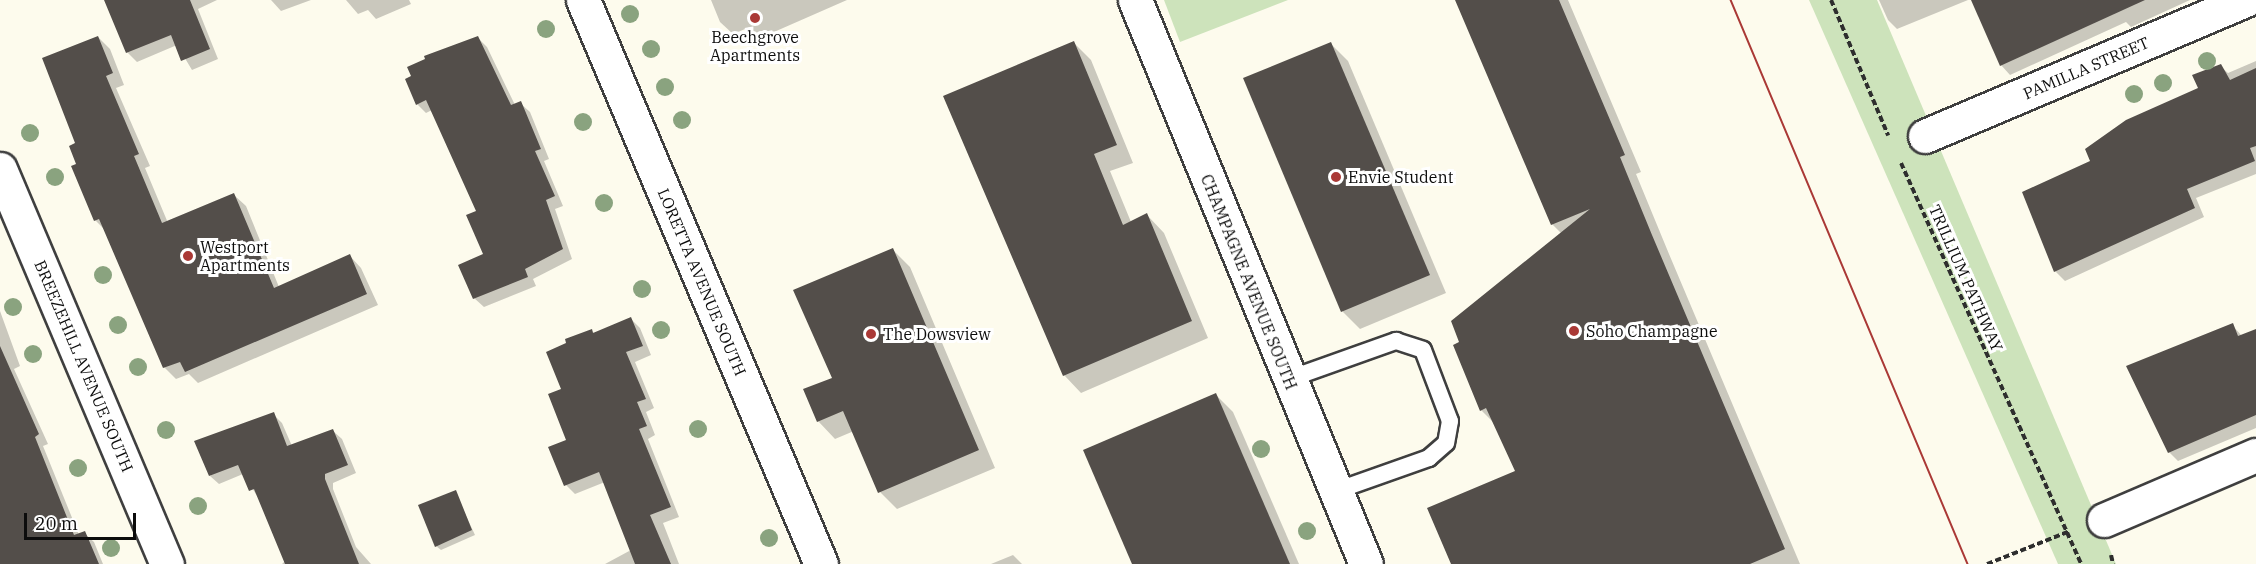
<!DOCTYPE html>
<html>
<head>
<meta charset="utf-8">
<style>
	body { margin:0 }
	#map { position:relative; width:2256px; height:564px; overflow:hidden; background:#fdfbed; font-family:"IBM Plex Serif",serif }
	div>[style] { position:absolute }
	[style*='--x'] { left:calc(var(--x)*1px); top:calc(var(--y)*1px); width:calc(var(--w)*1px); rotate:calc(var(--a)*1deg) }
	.green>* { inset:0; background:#cde3bb }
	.shadow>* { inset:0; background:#0003 }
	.building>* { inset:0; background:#534e4a }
	.path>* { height:4px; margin-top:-2px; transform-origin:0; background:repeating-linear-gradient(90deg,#2e2e2e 0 6px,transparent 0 9px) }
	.roads { filter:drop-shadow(2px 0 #3f3f3f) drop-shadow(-2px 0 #3f3f3f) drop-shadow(0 2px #3f3f3f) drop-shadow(0 -2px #3f3f3f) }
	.lane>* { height:16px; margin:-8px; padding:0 8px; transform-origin:8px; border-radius:8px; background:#fff }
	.street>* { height:33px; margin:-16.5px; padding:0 16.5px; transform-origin:16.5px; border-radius:16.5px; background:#fff }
	.tram>* { height:1.5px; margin:-0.75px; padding:0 0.75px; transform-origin:0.75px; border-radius:0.75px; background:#aa3936 }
	.trees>* { width:18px; height:18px; margin:-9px; border-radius:50%; background:#8aa37f }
	.dots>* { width:16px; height:16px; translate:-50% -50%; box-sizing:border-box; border:3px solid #fff; border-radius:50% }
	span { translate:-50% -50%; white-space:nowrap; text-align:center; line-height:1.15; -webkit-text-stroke:6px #fff; paint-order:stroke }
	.poi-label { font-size:16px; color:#0c0c0c }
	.left { translate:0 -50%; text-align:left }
	.street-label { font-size:16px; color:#0c0c0c }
	.scale { position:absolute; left:24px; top:513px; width:112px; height:27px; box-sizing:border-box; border:3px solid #0c0c0c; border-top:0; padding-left:8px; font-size:18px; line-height:21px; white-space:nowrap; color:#0c0c0c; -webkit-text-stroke:4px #fff; paint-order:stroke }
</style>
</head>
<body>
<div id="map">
	<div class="green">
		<div style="clip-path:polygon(1164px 0,1288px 0,1180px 42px)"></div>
		<div style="clip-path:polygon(1809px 0,1877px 0,2116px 564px,2058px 564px)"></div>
	</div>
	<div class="shadow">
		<div style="clip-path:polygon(105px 0,217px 0,198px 9px,218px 59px,192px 70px,177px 45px,137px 62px,127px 52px)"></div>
		<div style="clip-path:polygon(271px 0,311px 0,281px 11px)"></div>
		<div style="clip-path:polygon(346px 0,409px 0,411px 4px,376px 19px,368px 10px,358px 14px)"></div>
		<div style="clip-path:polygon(711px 0,847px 0,760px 38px,750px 27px,733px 34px,720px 22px)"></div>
		<div style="clip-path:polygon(1457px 0,1568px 0,1641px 172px,1636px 174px,1669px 254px,1800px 564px,1452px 564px,1517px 472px,1495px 424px,1481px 410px,1461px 343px,1562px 234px,1552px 224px)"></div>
		<div style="clip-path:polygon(1879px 0,1968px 0,1897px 29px,1888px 20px)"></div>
		<div style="clip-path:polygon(1973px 0,2190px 0,2131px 27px,2126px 22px,2010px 75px,2001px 65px)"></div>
		<div style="clip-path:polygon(98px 37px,110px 49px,124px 85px,116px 88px,150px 166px,145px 168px,168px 223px,234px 195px,246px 206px,279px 287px,350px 256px,361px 268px,378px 305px,198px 383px,189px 374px,176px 379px,164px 367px,107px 232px,95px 220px,78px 165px,77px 144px)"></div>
		<div style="clip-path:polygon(478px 38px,487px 47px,515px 105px,520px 103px,530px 112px,549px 159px,544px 161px,563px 206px,555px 209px,572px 259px,533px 279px,536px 286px,484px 307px,474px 298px,485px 254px,478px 212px,432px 110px,426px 113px,417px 104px)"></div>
		<div style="clip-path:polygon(1073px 42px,1091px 60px,1133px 163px,1110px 171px,1131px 222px,1147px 215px,1164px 233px,1208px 338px,1081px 393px,1064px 375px)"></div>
		<div style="clip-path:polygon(1331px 44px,1348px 61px,1446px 293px,1360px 329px,1343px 312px,1245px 79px)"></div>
		<div style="clip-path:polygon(2256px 61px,2256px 174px,2196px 198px,2204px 217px,2065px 281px,2055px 271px,2024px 192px,2092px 162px,2200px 89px,2220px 66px,2228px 73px)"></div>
		<div style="clip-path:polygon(893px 250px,910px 267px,995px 468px,897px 509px,880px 492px,854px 431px,835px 439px,818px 421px)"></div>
		<div style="clip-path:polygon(0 311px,20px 366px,14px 369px,48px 444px,43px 446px,79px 535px,84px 533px,94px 542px,103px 564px,0 564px)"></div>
		<div style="clip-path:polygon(631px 319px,640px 328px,651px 355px,635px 362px,654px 408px,646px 412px,655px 435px,648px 439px,679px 517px,663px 523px,679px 564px,605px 564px,631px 550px,605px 482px,575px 494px,566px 485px,568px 441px,563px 390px,591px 330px,595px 334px)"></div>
		<div style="clip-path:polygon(2232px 325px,2242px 336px,2256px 330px,2256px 428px,2178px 461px,2169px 452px)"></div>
		<div style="clip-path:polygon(1216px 395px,1233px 412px,1299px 564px,1133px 564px)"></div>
		<div style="clip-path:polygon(273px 414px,282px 423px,292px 446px,333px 431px,342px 439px,356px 473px,333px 483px,333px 489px,356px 547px,371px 564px,282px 564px,285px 561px,259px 499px,243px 474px,219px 484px,210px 476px)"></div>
		<div style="clip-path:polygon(455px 492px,475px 535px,441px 550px,436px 546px)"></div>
		<div style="clip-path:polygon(1013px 555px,1022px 564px,991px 564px)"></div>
	</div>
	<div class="building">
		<div style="clip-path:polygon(104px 0,190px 0,210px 49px,181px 61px,171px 35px,126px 53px)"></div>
		<div style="clip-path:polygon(1455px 0,1559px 0,1625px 155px,1620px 157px,1652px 235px,1785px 549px,1750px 564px,1451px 564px,1427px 508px,1515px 471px,1486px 408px,1480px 411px,1453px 345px,1459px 342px,1451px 321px,1590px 209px,1551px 225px)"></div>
		<div style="clip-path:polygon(1971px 0,2145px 0,2000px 66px)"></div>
		<div style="clip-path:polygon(98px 36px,113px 73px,106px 76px,139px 154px,134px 156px,162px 223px,234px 193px,274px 288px,350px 254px,367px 294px,185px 372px,180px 362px,163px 368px,99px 219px,94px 221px,71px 166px,76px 164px,69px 146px,75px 143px,42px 58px)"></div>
		<div style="clip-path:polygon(478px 36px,511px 105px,521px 101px,541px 149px,535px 151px,555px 196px,546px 200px,563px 249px,525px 269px,528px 277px,473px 299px,458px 265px,483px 254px,466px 215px,476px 211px,426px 100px,416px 105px,405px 79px,411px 76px,407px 67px,425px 59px,424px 56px)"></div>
		<div style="clip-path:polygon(1074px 41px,1117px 145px,1094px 154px,1123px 225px,1147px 213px,1192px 321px,1063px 376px,943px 96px)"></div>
		<div style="clip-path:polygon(1331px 42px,1430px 275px,1341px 312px,1243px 78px)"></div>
		<div style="clip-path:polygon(2221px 64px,2230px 80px,2256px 68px,2256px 146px,2250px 148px,2255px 161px,2187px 189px,2195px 208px,2054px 272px,2022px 192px,2090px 161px,2085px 149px,2126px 120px,2198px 88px,2192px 75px)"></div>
		<div style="clip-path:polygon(893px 248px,979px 450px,878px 493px,843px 411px,817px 422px,803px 389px,832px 378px,793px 290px)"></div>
		<div style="clip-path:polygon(631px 317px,643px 346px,626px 352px,646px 399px,637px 402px,647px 426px,639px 429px,671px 507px,650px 515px,671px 564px,635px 564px,599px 472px,564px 486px,548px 447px,566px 440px,548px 394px,561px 389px,546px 352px,566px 343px,565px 339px,592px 329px,593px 333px)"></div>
		<div style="clip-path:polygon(2233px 323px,2238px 336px,2256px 329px,2256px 415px,2168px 453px,2126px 366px)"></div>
		<div style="clip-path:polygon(0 346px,39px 434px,35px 437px,74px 535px,85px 531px,99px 564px,0 564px)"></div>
		<div style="clip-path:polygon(1216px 393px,1290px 564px,1132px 564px,1083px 450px)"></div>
		<div style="clip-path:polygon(274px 412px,287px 446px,333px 429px,348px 465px,325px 474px,325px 479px,359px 564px,285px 564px,254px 489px,249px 491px,238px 465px,209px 476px,194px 441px)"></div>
		<div style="clip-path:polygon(456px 490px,472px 530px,435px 547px,418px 505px)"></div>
	</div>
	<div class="path">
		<div style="--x:1831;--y:0;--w:147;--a:67.1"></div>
		<div style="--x:1901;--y:163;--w:440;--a:65.8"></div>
		<div style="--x:2111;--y:555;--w:9;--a:77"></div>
		<div style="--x:1987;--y:564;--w:89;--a:-21.7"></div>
	</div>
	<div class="roads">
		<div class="lane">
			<div style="--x:1289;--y:379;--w:114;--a:-19.6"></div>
			<div style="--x:1396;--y:341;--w:28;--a:18"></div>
			<div style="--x:1423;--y:350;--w:76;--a:69.2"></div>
			<div style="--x:1450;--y:421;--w:22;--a:100"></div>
			<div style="--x:1446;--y:443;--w:23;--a:139"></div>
			<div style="--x:1429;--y:458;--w:99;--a:160.5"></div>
		</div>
		<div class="street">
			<div style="--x:583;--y:0;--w:612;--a:67.12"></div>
			<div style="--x:1135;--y:0;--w:609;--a:67.73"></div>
			<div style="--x:1925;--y:136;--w:349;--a:-23"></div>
			<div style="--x:0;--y:169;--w:429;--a:67.1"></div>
			<div style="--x:2104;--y:520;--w:165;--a:-23.2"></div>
		</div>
	</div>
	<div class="tram">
		<div style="--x:1731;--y:0;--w:612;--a:67.21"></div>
	</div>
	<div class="trees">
		<div style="left:630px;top:14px"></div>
		<div style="left:546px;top:29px"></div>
		<div style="left:651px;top:49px"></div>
		<div style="left:2207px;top:61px"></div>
		<div style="left:2163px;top:83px"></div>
		<div style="left:665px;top:87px"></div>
		<div style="left:2134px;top:94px"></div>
		<div style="left:682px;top:120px"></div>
		<div style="left:583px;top:122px"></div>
		<div style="left:30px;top:133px"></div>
		<div style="left:55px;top:177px"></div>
		<div style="left:604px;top:203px"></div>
		<div style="left:103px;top:275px"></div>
		<div style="left:642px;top:289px"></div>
		<div style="left:13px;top:307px"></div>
		<div style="left:118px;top:325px"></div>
		<div style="left:661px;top:330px"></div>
		<div style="left:33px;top:354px"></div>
		<div style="left:138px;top:367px"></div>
		<div style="left:698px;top:429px"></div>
		<div style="left:166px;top:430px"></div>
		<div style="left:1261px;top:449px"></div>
		<div style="left:78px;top:468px"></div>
		<div style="left:198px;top:506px"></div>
		<div style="left:1307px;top:531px"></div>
		<div style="left:769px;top:538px"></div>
		<div style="left:111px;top:548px"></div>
	</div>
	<div class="dots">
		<div style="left:755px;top:18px;background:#aa3936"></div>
		<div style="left:1336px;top:177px;background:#aa3936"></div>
		<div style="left:188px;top:256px;background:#aa3936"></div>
		<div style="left:1574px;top:331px;background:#aa3936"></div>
		<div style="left:871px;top:334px;background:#aa3936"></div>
	</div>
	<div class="poi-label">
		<span style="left:755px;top:46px">Beechgrove<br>Apartments</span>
		<span class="left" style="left:1348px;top:177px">Envie Student</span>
		<span class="left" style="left:200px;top:256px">Westport<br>Apartments</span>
		<span class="left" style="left:1586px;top:331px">Soho Champagne</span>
		<span class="left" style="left:883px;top:334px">The Dowsview</span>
	</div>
	<div class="street-label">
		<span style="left:2086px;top:68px;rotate:-23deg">PAMILLA STREET</span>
		<span style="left:1966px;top:278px;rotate:66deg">TRILLIUM PATHWAY</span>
		<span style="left:702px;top:282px;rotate:67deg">LORETTA AVENUE SOUTH</span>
		<span style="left:1249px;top:282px;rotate:68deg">CHAMPAGNE AVENUE SOUTH</span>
		<span style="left:84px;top:366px;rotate:67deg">BREEZEHILL AVENUE SOUTH</span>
	</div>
	<div class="scale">20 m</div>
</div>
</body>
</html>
